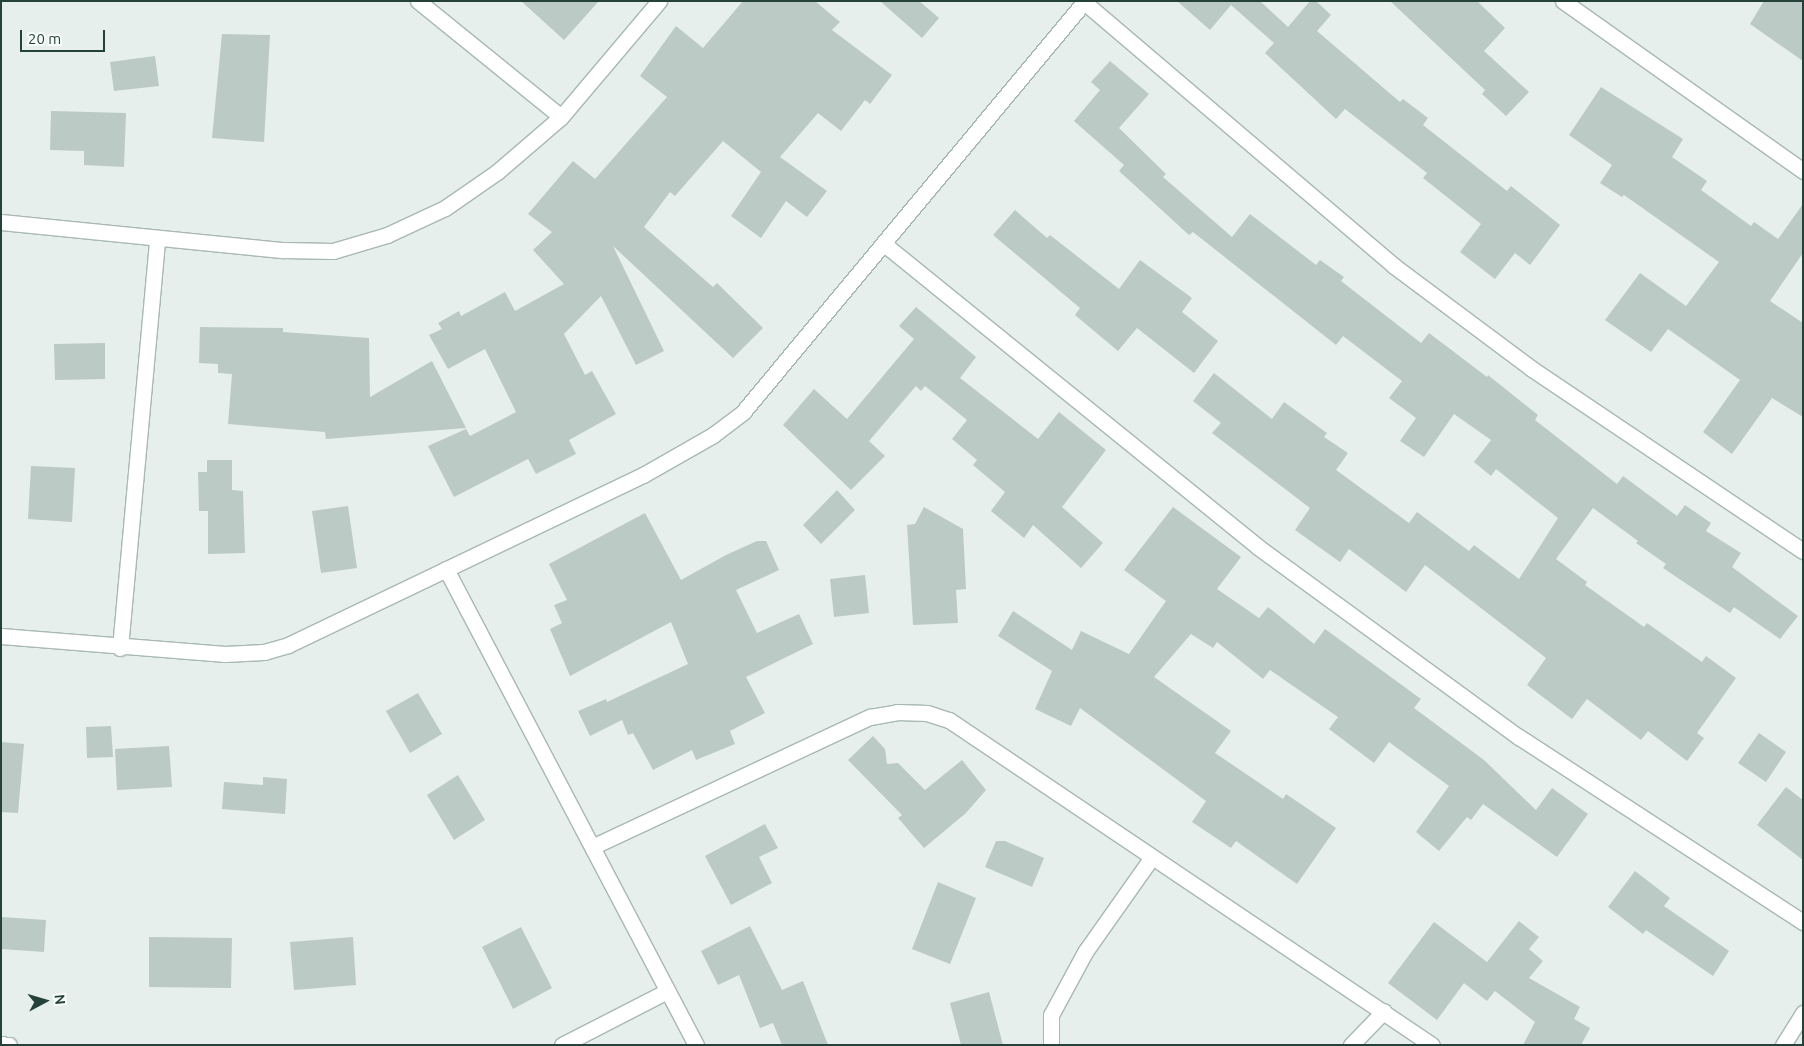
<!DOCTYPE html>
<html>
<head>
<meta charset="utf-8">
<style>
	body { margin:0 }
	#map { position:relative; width:1804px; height:1046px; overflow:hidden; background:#e6efeb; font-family:Ubuntu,sans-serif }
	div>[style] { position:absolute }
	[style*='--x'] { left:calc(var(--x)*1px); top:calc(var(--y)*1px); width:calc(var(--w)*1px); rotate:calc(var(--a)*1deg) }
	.building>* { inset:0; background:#bbcac4 }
	.roads { filter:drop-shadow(1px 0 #a8b8b2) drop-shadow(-1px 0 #a8b8b2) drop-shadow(0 1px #a8b8b2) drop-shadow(0 -1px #a8b8b2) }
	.street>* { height:15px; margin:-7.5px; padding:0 7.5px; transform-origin:7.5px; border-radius:7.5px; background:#fff }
	.secondary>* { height:15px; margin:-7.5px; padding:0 7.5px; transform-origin:7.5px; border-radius:7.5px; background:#fff }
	span { translate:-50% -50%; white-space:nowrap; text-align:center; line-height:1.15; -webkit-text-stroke:5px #f7fbf9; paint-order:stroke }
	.frame { position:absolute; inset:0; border:2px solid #24423a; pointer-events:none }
	.north { position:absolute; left:20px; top:976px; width:50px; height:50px; -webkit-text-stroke:4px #f7fbf9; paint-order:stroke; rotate:84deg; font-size:14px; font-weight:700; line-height:20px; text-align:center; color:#24423a }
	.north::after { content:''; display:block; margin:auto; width:18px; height:22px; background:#24423a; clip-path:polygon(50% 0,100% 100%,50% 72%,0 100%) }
	.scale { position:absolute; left:20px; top:30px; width:85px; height:22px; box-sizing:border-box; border:2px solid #24423a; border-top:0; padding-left:6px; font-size:15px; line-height:18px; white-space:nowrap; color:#24423a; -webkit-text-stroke:4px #f7fbf9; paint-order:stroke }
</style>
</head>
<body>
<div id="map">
	<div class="building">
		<div style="clip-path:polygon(521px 1px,599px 1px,564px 40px)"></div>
		<div style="clip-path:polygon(743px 1px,815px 1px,840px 22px,832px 30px,892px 75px,870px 104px,865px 100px,841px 131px,818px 113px,780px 157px,827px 191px,807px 217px,786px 201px,761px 238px,731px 216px,761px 172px,723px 141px,675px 196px,670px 192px,644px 227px,713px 287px,717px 283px,763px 328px,733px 358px,613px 246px,664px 351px,636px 365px,601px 296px,564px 334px,585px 375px,592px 371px,616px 414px,569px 440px,576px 454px,536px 474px,528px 459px,454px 497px,428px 446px,466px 429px,470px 436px,516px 412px,485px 349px,448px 369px,429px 335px,442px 329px,438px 323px,459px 311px,461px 316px,505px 292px,515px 311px,564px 284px,533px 250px,552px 232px,528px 214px,573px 161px,595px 179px,667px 97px,640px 76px,676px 26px,703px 48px)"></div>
		<div style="clip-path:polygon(880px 1px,919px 1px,939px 18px,922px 38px)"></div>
		<div style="clip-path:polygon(1177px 1px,1260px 1px,1288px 27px,1310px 1px,1316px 1px,1331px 15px,1317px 31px,1400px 102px,1403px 99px,1428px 118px,1423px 125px,1507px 191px,1511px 186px,1560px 225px,1530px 265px,1515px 253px,1495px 279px,1460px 252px,1481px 224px,1423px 178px,1427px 173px,1345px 109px,1336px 119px,1265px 53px,1274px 43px,1231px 5px,1210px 30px)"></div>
		<div style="clip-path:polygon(1390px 1px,1477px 1px,1505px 28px,1484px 51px,1529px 92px,1506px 116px,1482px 94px,1485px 90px)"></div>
		<div style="clip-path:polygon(1764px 1px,1803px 1px,1803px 61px,1750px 24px)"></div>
		<div style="clip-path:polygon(222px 34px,270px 35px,264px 142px,212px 138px)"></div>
		<div style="clip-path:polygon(155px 56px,159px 86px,114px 91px,110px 62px)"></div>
		<div style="clip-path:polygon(1110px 61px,1149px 94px,1119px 128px,1166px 174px,1163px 177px,1232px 237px,1250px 214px,1316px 265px,1320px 260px,1344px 277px,1341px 281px,1421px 343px,1429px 333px,1487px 377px,1488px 375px,1538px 415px,1535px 420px,1617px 484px,1623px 476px,1677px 516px,1685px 505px,1711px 523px,1706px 531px,1741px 553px,1732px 567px,1798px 616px,1780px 639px,1734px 607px,1730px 613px,1663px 568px,1666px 564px,1636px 543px,1638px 541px,1593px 508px,1556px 559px,1587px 582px,1585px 585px,1644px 627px,1647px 623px,1702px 662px,1706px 656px,1736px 678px,1697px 733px,1704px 738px,1687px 761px,1648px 731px,1641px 740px,1587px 699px,1572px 719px,1527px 685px,1546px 658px,1425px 565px,1406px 592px,1349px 549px,1340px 562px,1295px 530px,1310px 508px,1212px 433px,1221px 423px,1193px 401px,1214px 373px,1272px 419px,1284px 402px,1327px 433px,1324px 437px,1348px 453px,1336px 470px,1409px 523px,1417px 512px,1469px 551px,1474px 545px,1519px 579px,1558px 518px,1496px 469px,1491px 476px,1474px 462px,1491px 440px,1454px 414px,1424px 457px,1400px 441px,1416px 418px,1389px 398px,1402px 381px,1343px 336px,1336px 345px,1193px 232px,1189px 235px,1119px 171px,1124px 165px,1074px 121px,1100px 90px,1091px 82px)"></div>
		<div style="clip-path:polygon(1601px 87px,1683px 139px,1672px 157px,1707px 181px,1701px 190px,1751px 226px,1754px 222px,1778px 239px,1803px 204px,1803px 253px,1770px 301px,1803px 323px,1803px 417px,1772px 398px,1732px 454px,1703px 432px,1740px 380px,1668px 329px,1651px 352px,1605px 320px,1640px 273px,1686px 306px,1719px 262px,1624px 195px,1622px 197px,1600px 183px,1612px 165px,1569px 135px)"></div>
		<div style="clip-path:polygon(51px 111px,126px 113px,124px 167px,84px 165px,84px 151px,50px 150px)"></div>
		<div style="clip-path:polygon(1015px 210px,1047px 238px,1050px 235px,1119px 289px,1140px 260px,1192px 298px,1182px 312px,1218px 341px,1194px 373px,1137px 328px,1118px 351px,1075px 315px,1080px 308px,993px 235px)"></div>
		<div style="clip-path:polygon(916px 307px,976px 357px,960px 378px,1038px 439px,1059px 412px,1106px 450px,1062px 507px,1103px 543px,1081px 568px,1033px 525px,1024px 538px,991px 511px,1005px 492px,973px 465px,977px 460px,952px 439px,967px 420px,925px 386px,921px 391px,916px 386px,869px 441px,885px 456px,851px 490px,783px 425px,814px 389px,847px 419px,914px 339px,899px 326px)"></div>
		<div style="clip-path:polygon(200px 327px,283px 328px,283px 332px,369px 338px,370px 397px,432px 361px,466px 428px,326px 439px,325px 432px,228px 424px,232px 374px,218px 373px,218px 364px,199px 363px)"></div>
		<div style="clip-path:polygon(105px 343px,105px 379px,55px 380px,54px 344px)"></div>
		<div style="clip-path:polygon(207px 460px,232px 460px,232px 490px,243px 491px,245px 553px,208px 554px,208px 511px,199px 511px,198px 472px,207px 472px)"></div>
		<div style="clip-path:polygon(31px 466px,75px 468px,72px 522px,28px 519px)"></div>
		<div style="clip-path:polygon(837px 490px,855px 510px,821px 544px,803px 525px)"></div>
		<div style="clip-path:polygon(348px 506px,357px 568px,321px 573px,312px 511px)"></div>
		<div style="clip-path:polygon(924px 507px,963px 529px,966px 589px,956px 590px,958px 623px,913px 625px,907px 525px,915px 524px)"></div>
		<div style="clip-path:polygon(1173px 507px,1241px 557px,1217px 589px,1259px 618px,1268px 607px,1314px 644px,1325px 629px,1421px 699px,1414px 708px,1484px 760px,1536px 810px,1552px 788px,1588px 814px,1557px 857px,1483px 804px,1471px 820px,1467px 817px,1439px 851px,1416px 832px,1449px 786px,1389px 742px,1374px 763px,1329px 729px,1338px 717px,1270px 670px,1263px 679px,1217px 642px,1213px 648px,1191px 634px,1154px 677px,1231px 731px,1215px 753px,1283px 799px,1286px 794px,1336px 828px,1297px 884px,1236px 841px,1231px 848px,1192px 822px,1206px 801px,1080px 708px,1071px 726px,1035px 709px,1052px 671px,998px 636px,1013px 611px,1072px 650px,1081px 631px,1129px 654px,1166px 601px,1124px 570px)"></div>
		<div style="clip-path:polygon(645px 513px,681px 580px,726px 555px,757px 541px,766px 541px,779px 570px,736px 590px,757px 633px,799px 614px,813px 644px,746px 677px,765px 713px,730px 731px,735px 744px,696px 760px,692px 750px,653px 770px,633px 733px,628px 735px,622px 720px,590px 736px,578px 711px,606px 699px,607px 702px,688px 664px,671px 622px,570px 676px,550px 629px,562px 623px,554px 605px,567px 600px,549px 564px)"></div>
		<div style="clip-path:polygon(865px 575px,869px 613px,834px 617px,830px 579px)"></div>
		<div style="clip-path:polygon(418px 693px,442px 734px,410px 753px,386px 711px)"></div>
		<div style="clip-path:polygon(111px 726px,113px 757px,87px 758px,86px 727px)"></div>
		<div style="clip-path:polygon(1759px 733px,1786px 752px,1766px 782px,1738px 763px)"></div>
		<div style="clip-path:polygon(873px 736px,885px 749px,887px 764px,898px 763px,925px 790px,962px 760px,986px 790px,966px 813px,924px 848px,898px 818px,902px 815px,848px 760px)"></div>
		<div style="clip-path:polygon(1px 742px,24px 744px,18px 813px,1px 812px)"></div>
		<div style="clip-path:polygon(169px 746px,172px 787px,117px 790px,115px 749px)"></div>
		<div style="clip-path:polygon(458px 775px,485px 820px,454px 840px,427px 795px)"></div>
		<div style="clip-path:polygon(263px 777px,287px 779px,285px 814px,222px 809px,224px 782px,263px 785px)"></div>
		<div style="clip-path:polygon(1786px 787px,1803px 800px,1803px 860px,1757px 825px)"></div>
		<div style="clip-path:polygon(765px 824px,778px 848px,759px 857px,772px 883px,731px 905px,705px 856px)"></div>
		<div style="clip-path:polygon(996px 841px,1005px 841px,1044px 858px,1032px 887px,985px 867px)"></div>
		<div style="clip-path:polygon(1635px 871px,1670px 898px,1664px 906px,1729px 951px,1713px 976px,1646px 930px,1643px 934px,1608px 907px)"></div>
		<div style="clip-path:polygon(938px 882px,976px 898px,950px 964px,912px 949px)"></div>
		<div style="clip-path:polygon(1px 917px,46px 920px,44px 952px,1px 949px)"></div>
		<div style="clip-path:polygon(1519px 921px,1539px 937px,1529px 949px,1543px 961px,1529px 978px,1580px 1007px,1574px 1019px,1590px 1028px,1581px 1045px,1523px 1045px,1535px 1022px,1495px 991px,1487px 1001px,1464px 983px,1437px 1020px,1388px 983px,1434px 922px,1487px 962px)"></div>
		<div style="clip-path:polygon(750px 926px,782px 990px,803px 981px,828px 1045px,782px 1045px,773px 1023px,760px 1028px,739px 975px,718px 985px,701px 951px)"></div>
		<div style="clip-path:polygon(521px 927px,552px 988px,513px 1009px,482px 947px)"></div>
		<div style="clip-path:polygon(149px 937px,232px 938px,231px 988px,149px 987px)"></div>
		<div style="clip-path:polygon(353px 937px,356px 985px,294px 990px,290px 942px)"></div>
		<div style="clip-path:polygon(989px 992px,1003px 1045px,961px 1045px,950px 1003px)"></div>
	</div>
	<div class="roads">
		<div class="street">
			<div style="--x:418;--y:1;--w:184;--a:39"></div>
			<div style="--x:1563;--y:1;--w:294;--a:35.3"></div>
			<div style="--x:1084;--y:2;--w:407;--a:40.4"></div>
			<div style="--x:1394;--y:266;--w:172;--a:36.7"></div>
			<div style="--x:1532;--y:369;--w:326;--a:33.9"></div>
			<div style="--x:1;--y:222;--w:284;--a:5.7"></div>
			<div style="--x:284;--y:250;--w:49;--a:1.2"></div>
			<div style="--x:333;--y:251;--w:56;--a:-16.5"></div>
			<div style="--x:387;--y:235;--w:64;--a:-25"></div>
			<div style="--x:445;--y:208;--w:63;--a:-34.7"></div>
			<div style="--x:497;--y:172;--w:84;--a:-40.7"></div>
			<div style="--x:561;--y:117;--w:152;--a:-49.8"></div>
			<div style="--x:884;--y:244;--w:481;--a:39"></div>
			<div style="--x:1258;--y:547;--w:323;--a:36.1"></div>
			<div style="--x:1519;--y:737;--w:339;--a:33.1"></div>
			<div style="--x:446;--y:569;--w:538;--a:62.29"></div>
			<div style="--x:1;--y:636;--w:225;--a:4.6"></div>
			<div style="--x:225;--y:654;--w:39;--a:-3"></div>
			<div style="--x:264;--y:652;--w:25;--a:-16"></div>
			<div style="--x:288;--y:645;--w:394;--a:-25.6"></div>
			<div style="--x:643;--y:475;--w:81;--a:-29.7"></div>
			<div style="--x:713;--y:435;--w:38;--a:-37"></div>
			<div style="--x:743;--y:412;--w:535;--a:-50.24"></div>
			<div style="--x:120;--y:648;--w:411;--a:-84.8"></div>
			<div style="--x:594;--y:846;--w:305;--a:-25.1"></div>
			<div style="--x:870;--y:717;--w:27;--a:-10"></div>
			<div style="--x:897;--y:712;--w:30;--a:2"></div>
			<div style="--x:927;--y:713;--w:23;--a:18"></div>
			<div style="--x:949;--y:720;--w:582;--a:33.94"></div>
			<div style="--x:1;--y:1044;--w:8;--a:7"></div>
			<div style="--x:562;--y:1045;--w:118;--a:-27.2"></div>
			<div style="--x:1051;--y:1045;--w:30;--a:-90"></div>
			<div style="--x:1051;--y:1015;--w:72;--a:-61.6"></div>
			<div style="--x:1085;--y:952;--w:116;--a:-54.8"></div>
			<div style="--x:1351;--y:1045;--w:47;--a:-45.9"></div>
		</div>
		<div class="secondary">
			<div style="--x:1783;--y:1045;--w:38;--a:-58"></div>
		</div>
	</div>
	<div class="frame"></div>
	<div class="north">N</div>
	<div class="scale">20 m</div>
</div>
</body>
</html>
